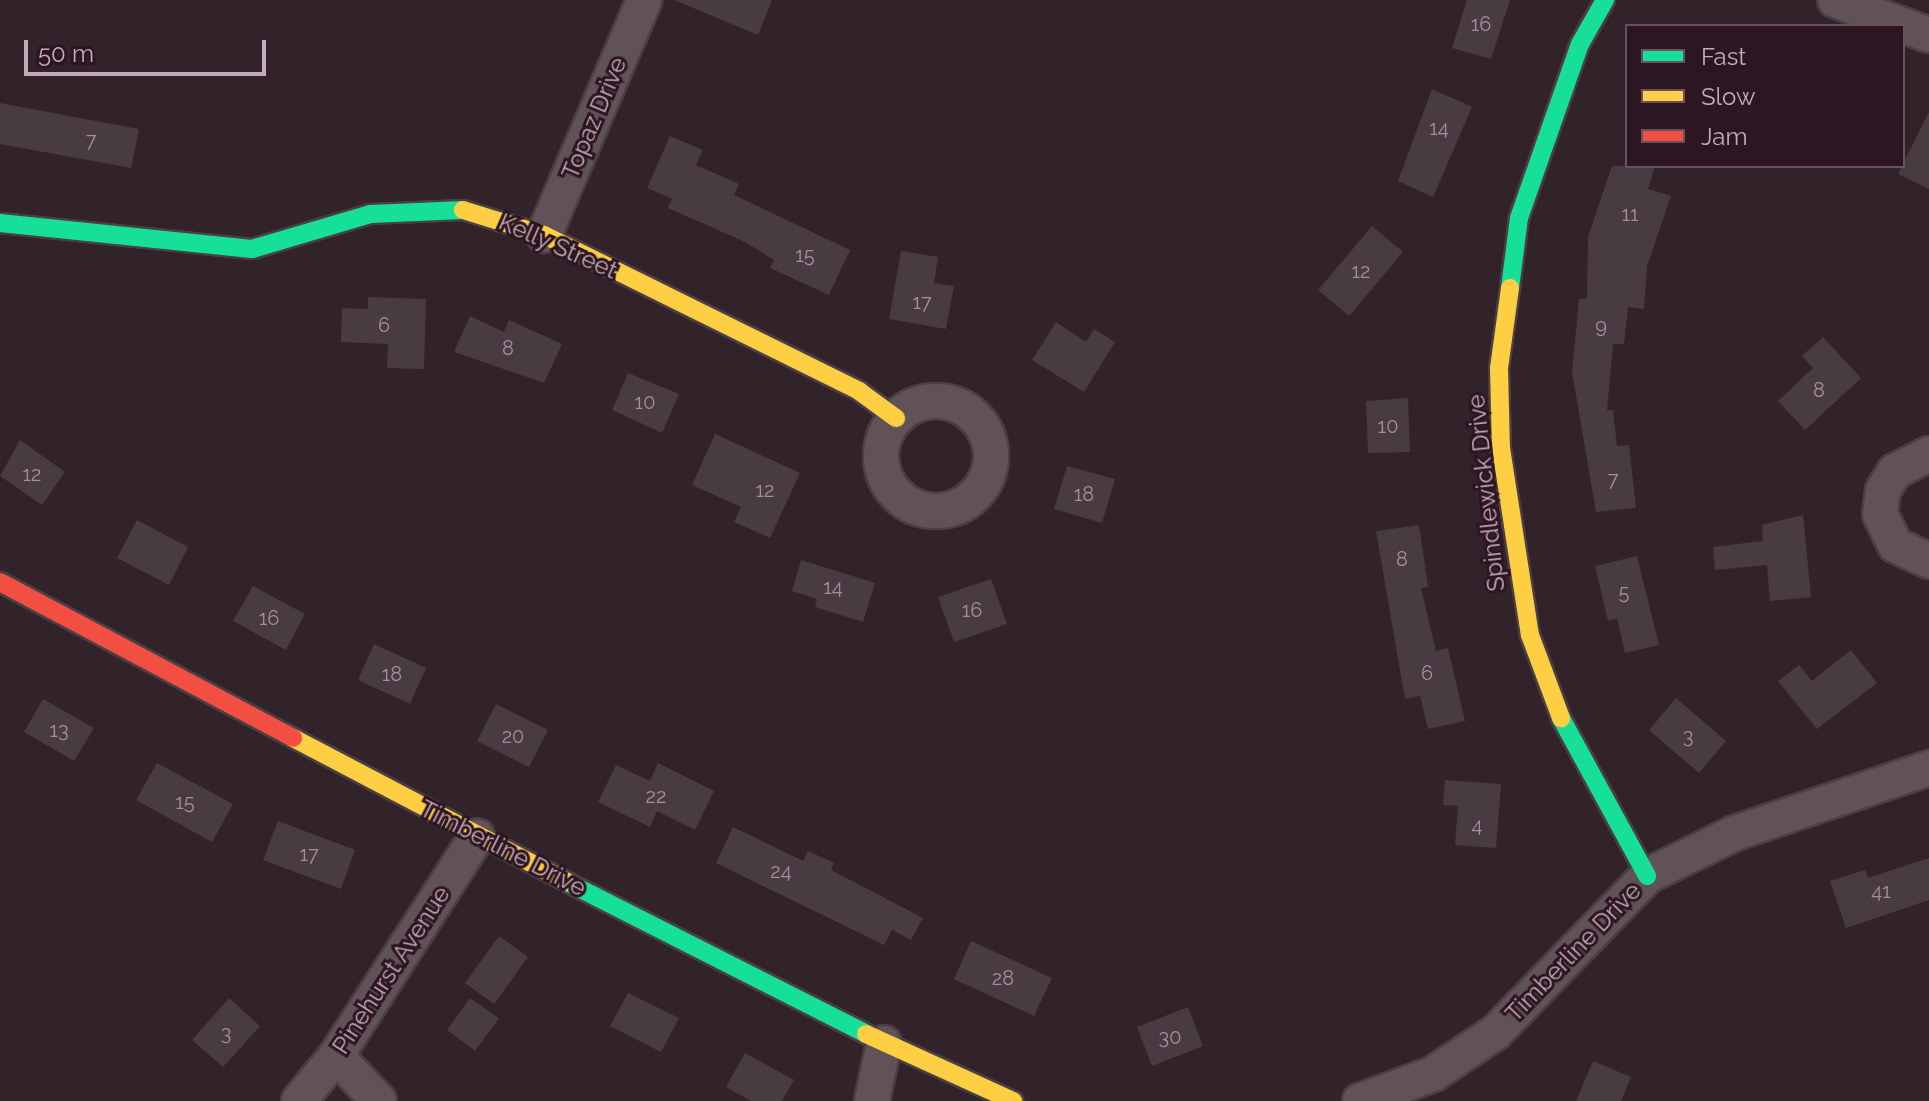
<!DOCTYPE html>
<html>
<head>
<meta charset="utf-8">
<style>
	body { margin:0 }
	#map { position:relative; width:1929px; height:1101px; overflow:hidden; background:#32232a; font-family:Raleway,sans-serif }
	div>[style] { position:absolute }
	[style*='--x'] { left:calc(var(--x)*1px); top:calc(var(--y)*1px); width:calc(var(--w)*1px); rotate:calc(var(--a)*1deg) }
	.building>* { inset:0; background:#483b41 }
	.roads { filter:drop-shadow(2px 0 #4b3f44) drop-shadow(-2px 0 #4b3f44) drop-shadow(0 2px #4b3f44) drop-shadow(0 -2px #4b3f44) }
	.street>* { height:34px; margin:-17px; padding:0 17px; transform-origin:17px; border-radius:17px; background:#615258 }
	.street>.ring { margin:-17px; padding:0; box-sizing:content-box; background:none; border:34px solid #615258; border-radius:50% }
	.fast>* { height:18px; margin:-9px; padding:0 9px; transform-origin:9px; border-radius:9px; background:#16e098 }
	.slow>* { height:18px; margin:-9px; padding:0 9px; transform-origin:9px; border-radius:9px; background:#ffcf43 }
	.jam>* { height:18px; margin:-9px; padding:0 9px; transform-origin:9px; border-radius:9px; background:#f24e42 }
	span { translate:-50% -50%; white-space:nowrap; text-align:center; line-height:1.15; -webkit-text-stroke:6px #2c1621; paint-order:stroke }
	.number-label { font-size:20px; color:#a68e9a }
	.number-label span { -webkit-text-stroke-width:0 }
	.street-label { font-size:24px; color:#c6aab7 }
	.legend { position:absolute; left:1625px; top:24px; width:280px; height:144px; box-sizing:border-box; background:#2c1621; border:2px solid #6a515d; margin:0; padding:10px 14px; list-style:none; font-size:24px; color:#c6aab7 }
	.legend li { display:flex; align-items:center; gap:16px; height:40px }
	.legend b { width:40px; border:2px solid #6a515d }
	.scale { position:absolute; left:24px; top:40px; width:242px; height:36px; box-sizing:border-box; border:4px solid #c6aab7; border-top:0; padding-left:10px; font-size:24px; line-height:28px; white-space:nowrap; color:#c6aab7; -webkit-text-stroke:6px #2c1621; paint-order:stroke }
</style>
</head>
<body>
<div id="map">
	<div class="building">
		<div style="clip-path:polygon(674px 0,772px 0,758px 35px)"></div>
		<div style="clip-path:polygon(1467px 0,1510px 0,1491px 59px,1452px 48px)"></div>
		<div style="clip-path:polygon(1432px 89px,1472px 107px,1433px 197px,1398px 181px)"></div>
		<div style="clip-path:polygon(0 103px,139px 129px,131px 168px,0 144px)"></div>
		<div style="clip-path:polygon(1929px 112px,1929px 189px,1898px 174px)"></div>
		<div style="clip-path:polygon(670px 136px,703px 150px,696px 165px,739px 184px,734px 195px,850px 250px,829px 295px,770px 268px,774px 260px,745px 242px,668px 208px,672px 199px,647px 188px)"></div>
		<div style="clip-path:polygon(1612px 166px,1655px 166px,1648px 189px,1671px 196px,1647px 266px,1644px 309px,1628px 307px,1624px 344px,1613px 344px,1607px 410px,1613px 410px,1617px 446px,1629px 445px,1636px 508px,1596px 512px,1572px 372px,1579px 299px,1587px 299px,1588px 237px)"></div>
		<div style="clip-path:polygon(1372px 226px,1403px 252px,1349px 316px,1318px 290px)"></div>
		<div style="clip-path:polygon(901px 251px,938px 257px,934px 283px,954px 286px,946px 329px,889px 319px)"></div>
		<div style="clip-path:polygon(368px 297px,426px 299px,424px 369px,387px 368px,388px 344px,341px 342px,342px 308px,368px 309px)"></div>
		<div style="clip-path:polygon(470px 316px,504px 332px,509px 320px,562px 344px,544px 383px,454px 352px)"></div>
		<div style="clip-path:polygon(1056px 322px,1086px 342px,1094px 329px,1115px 342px,1084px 392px,1032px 360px)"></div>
		<div style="clip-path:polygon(1823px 337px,1861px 378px,1805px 430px,1778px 401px,1813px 368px,1802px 356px)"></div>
		<div style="clip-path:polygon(628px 373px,679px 394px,662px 433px,612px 410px)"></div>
		<div style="clip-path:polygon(1408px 398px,1410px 452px,1368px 453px,1366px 401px)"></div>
		<div style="clip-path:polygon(715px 434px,800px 473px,770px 538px,734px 522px,741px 507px,692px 485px)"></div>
		<div style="clip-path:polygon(20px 440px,65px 472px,42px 505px,0 476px)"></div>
		<div style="clip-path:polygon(1067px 466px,1115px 479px,1102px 523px,1054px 509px)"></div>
		<div style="clip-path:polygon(1803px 515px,1811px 597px,1770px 601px,1767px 565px,1715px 570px,1713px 547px,1763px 541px,1762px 525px)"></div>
		<div style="clip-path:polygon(137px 520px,188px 547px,169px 585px,117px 558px)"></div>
		<div style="clip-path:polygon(1419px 525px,1428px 587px,1421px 588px,1436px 651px,1448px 648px,1465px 721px,1428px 729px,1420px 696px,1405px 699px,1376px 531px)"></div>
		<div style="clip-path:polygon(1637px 556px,1659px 645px,1625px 653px,1617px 618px,1608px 621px,1595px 566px)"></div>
		<div style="clip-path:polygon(801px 560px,875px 583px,863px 622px,815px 607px,817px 599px,792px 591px)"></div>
		<div style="clip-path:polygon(991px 579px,1007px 624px,954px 642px,938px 597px)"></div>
		<div style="clip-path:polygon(253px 586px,305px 614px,286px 650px,233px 621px)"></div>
		<div style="clip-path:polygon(374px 644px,426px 668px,410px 704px,358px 680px)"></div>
		<div style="clip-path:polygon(1851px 650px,1877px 683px,1817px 729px,1778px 681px,1799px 665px,1812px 681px)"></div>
		<div style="clip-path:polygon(1676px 698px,1726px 741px,1699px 773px,1649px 730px)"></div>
		<div style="clip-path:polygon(43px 699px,94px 728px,74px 761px,24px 732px)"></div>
		<div style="clip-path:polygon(496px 704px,548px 730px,529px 767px,477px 741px)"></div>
		<div style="clip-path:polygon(157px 763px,233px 804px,212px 842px,136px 800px)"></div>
		<div style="clip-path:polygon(658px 763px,714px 791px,695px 830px,657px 811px,650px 827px,598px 802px,616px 765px,650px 781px)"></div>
		<div style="clip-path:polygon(1445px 780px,1501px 784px,1496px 848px,1455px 845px,1458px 806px,1443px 805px)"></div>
		<div style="clip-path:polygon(278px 821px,355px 850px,341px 889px,263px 860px)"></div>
		<div style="clip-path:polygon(733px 827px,803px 861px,808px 851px,834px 863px,831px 870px,923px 918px,911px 940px,892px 930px,884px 945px,716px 863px)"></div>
		<div style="clip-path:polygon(1929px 858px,1929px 900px,1846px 928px,1830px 881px,1865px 870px,1868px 878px)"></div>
		<div style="clip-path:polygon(499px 936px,528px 957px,494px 1004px,465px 983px)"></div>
		<div style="clip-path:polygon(971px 941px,1052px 978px,1034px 1016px,954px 979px)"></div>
		<div style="clip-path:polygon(628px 993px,679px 1018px,661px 1052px,610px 1026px)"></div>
		<div style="clip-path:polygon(229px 998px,260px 1026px,223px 1067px,192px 1040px)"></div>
		<div style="clip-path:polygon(470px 998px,499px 1018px,475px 1051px,447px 1030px)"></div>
		<div style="clip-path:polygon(1188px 1007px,1203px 1046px,1152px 1066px,1137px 1027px)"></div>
		<div style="clip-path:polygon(745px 1053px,794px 1080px,782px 1101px,751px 1101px,726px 1087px)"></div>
		<div style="clip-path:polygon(1593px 1061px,1631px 1077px,1621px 1101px,1576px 1101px)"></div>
	</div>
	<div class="roads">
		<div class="street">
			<div style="--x:1835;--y:0;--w:100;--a:20.4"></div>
			<div style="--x:544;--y:235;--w:255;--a:-66.9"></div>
			<div class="ring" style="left:881px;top:401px;width:76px;height:76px"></div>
			<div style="--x:1929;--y:454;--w:38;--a:153"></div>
			<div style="--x:1895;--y:471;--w:22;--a:122"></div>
			<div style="--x:1883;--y:490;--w:24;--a:97"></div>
			<div style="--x:1880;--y:514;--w:34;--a:64"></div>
			<div style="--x:1895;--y:545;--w:38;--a:25"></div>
			<div style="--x:336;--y:1056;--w:62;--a:46.3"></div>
			<div style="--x:299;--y:1101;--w:58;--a:-50.6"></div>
			<div style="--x:336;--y:1056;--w:261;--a:-57.3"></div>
			<div style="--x:872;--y:1101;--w:59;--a:-78.3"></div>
			<div style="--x:1360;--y:1101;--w:78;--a:-20.3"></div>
			<div style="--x:1433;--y:1074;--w:76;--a:-33.7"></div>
			<div style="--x:1496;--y:1032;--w:217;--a:-45.9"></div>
			<div style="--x:1647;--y:876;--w:98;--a:-26"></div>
			<div style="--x:1735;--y:833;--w:205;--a:-18.5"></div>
		</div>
		<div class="fast">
			<div style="--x:0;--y:223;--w:253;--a:5.9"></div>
			<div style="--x:252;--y:249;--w:124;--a:-16.4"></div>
			<div style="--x:371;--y:214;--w:92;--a:-2.5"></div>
			<div style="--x:1510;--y:288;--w:71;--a:-82.7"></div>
			<div style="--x:1519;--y:218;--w:184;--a:-70.7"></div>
			<div style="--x:1580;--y:44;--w:51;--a:-60.4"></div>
			<div style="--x:1561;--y:718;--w:180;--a:61.4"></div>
			<div style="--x:567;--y:882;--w:335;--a:26.9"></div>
		</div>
		<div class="slow">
			<div style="--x:463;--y:210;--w:85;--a:17.2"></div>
			<div style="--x:544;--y:235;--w:352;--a:26.3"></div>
			<div style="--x:859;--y:391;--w:46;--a:36.1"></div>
			<div style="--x:1510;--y:288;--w:81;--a:97.8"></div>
			<div style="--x:1499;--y:368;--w:80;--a:88.6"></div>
			<div style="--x:1501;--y:448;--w:189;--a:81.2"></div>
			<div style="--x:1530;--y:635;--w:89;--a:69.5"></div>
			<div style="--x:293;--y:738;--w:310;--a:27.7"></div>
			<div style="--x:866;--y:1034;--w:162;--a:24.5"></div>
		</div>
		<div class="jam">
			<div style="--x:0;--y:582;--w:332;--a:28"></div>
		</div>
	</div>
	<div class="number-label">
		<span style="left:1481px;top:24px">16</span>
		<span style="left:1439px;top:128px">14</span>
		<span style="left:91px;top:140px">7</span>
		<span style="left:1630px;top:214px">11</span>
		<span style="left:805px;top:255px">15</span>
		<span style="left:1361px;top:271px">12</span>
		<span style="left:922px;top:302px">17</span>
		<span style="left:384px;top:325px">6</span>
		<span style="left:1601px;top:326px">9</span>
		<span style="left:508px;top:348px">8</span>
		<span style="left:1819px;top:390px">8</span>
		<span style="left:645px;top:402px">10</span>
		<span style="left:1388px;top:426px">10</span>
		<span style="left:32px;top:474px">12</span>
		<span style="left:1613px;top:479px">7</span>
		<span style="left:765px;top:490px">12</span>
		<span style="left:1084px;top:494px">18</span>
		<span style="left:1402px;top:559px">8</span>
		<span style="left:833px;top:587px">14</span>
		<span style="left:1624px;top:592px">5</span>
		<span style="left:972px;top:610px">16</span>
		<span style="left:269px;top:618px">16</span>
		<span style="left:1427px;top:673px">6</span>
		<span style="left:392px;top:674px">18</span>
		<span style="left:59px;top:730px">13</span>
		<span style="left:513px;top:736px">20</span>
		<span style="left:1688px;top:736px">3</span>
		<span style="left:656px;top:796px">22</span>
		<span style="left:185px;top:802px">15</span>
		<span style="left:1477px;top:825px">4</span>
		<span style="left:309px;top:854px">17</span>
		<span style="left:781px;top:871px">24</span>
		<span style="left:1881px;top:891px">41</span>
		<span style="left:1003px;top:978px">28</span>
		<span style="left:226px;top:1033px">3</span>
		<span style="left:1170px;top:1037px">30</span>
	</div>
	<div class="street-label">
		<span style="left:594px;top:118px;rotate:-67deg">Topaz Drive</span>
		<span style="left:558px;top:246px;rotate:24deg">Kelly Street</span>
		<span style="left:1486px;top:493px;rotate:-96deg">Spindlewick Drive</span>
		<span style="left:503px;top:848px;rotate:27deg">Timberline Drive</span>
		<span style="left:1573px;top:952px;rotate:-46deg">Timberline Drive</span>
		<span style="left:391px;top:970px;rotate:-57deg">Pinehurst Avenue</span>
	</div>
	<ul class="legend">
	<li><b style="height:10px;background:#16e098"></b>Fast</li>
	<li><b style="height:10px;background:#ffcf43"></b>Slow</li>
	<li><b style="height:10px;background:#f24e42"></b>Jam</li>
	</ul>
	<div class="scale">50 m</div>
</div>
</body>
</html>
